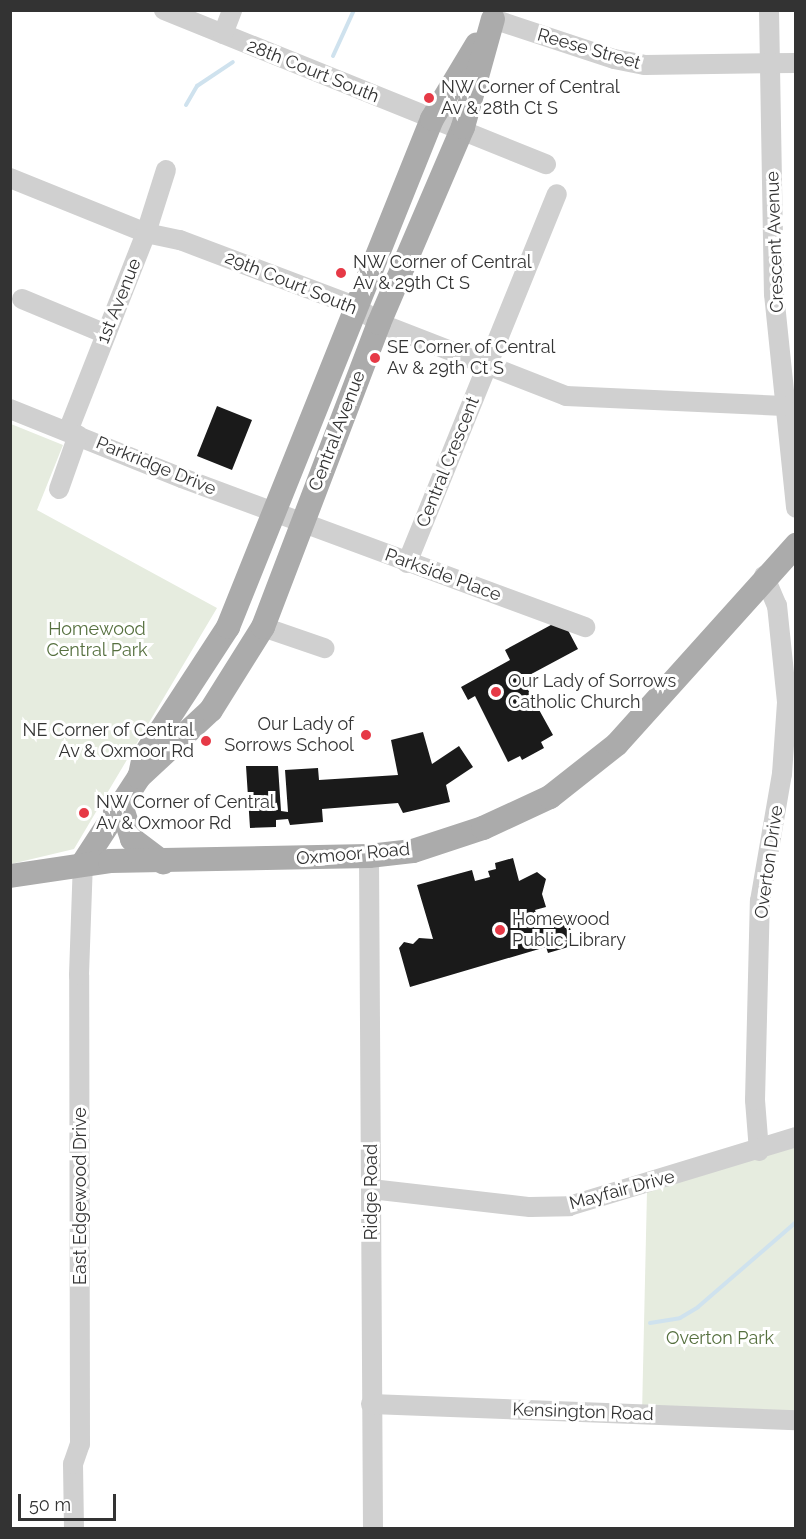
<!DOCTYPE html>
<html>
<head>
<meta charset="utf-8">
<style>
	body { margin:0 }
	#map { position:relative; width:806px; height:1539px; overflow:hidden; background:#fff; font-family:Raleway,sans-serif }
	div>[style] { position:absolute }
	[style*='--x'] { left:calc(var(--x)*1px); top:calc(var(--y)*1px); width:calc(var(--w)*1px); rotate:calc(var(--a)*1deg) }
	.green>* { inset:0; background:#e6ecdf }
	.stream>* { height:4px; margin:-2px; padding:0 2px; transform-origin:2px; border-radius:2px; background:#cfe2ee }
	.building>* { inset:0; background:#1a1a1a }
	.minor>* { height:20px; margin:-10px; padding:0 10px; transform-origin:10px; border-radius:10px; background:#d0d0d0 }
	.major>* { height:24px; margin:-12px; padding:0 12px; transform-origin:12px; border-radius:12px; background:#ababab }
	.dots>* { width:16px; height:16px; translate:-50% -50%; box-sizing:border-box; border:3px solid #fff; border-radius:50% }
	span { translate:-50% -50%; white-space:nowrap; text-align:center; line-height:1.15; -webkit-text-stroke:6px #fff; paint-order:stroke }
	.street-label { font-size:18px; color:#333 }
	.poi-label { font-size:18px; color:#333 }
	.left { translate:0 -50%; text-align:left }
	.right { translate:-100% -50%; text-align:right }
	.park-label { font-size:18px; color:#56703f }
	.frame { position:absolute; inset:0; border:12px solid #333; pointer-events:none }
	.scale { position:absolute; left:18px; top:1494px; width:98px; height:27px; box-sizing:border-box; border:3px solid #333; border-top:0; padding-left:8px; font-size:18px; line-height:21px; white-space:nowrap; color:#333; -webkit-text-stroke:4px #fff; paint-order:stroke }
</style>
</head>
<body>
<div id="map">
	<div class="green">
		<div style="clip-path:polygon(11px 424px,63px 445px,37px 510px,217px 608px,74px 849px,11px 864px)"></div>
		<div style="clip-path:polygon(795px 1142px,795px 1420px,642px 1414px,647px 1191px)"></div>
	</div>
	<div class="stream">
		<div style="--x:333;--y:56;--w:51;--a:-65.5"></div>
		<div style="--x:186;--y:105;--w:22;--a:-60"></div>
		<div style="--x:197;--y:86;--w:43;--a:-33.7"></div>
		<div style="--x:650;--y:1323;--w:30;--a:-9"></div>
		<div style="--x:680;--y:1318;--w:21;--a:-31"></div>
		<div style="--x:698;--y:1307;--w:130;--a:-40.9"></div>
	</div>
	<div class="building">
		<div style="clip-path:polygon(217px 406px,252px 420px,232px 470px,197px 456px)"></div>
		<div style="clip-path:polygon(562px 619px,578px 649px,522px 679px,553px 735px,541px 742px,544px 748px,522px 760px,520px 756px,508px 762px,475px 696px,468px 700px,461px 687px,510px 660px,505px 650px)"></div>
		<div style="clip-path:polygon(423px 732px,432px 764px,459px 746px,473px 767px,446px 785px,450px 802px,403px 813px,398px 803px,322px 809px,323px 822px,290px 825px,288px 819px,276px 820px,276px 827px,250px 828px,246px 766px,278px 766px,281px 811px,288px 812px,285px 770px,318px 768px,319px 780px,398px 775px,391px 740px)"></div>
		<div style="clip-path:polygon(513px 858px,519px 881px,537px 872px,546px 879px,542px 894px,546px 907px,535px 910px,539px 922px,566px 914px,575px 945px,548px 953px,546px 947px,410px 987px,399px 948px,404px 942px,413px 944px,419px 938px,433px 939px,417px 885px,472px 870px,475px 881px,490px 877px,488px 871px,496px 869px,495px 863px)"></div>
	</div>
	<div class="minor">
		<div style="--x:164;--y:10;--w:412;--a:22"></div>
		<div style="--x:769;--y:10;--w:284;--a:89"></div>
		<div style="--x:774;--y:294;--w:215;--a:84.1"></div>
		<div style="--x:493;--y:19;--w:127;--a:18.3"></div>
		<div style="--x:614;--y:59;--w:32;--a:11"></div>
		<div style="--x:645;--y:65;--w:151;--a:-0.8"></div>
		<div style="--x:223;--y:34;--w:26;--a:-69"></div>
		<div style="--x:10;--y:178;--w:147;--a:22"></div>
		<div style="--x:146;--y:233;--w:35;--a:12"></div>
		<div style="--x:180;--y:240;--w:187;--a:20.7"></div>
		<div style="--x:355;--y:306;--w:29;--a:35"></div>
		<div style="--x:379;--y:323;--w:201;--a:21.3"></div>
		<div style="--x:566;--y:396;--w:218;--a:2.6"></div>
		<div style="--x:22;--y:299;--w:91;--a:22.6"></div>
		<div style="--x:10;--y:409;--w:185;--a:21.9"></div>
		<div style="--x:182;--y:478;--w:430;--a:20.3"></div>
		<div style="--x:68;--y:431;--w:213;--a:-68.5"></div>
		<div style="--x:146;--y:233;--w:66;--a:-72.4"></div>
		<div style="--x:59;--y:489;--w:57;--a:-70.6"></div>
		<div style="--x:407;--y:563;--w:398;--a:-67.9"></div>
		<div style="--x:263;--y:627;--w:65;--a:19"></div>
		<div style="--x:369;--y:856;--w:672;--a:89.66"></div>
		<div style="--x:759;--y:1151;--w:51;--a:-94.5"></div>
		<div style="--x:755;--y:1100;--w:199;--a:-88.6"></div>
		<div style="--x:760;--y:901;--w:129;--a:-80.2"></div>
		<div style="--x:782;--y:774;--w:72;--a:-86"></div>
		<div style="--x:787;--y:702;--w:97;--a:-95.9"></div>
		<div style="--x:777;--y:606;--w:33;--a:-113"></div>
		<div style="--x:371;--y:1189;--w:160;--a:6.5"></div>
		<div style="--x:530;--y:1207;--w:39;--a:-1"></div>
		<div style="--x:569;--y:1206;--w:237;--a:-16.9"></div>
		<div style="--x:371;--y:1404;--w:425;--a:2.2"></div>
		<div style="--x:74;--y:1528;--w:64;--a:-90.9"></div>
		<div style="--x:73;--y:1464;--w:21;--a:-71"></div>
		<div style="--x:80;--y:1444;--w:469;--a:-90.1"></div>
		<div style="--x:79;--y:975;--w:112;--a:-88"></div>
	</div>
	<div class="major">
		<div style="--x:140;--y:775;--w:19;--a:-78"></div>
		<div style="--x:144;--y:756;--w:154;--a:-56.9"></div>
		<div style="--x:228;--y:627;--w:547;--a:-68.12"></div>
		<div style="--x:432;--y:119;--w:87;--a:-59"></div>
		<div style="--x:121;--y:805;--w:36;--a:72"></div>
		<div style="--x:132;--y:839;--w:39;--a:37"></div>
		<div style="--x:83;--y:863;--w:103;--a:-56.9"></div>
		<div style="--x:139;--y:777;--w:98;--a:-42.9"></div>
		<div style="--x:211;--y:710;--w:98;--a:-57.9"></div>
		<div style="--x:263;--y:627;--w:325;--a:-69.1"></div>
		<div style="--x:379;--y:323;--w:213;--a:-66.8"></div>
		<div style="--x:463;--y:127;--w:112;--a:-74.5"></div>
		<div style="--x:10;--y:876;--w:101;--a:-8.5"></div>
		<div style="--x:110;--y:861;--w:259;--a:-1.1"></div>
		<div style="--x:369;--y:856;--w:44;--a:-6.5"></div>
		<div style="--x:413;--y:851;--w:74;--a:-18.2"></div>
		<div style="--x:483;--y:828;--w:74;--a:-24.8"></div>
		<div style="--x:550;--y:797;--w:85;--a:-38.3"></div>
		<div style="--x:617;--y:744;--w:268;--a:-48"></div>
	</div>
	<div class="dots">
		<div style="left:429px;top:98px;background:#e63946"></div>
		<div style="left:341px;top:273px;background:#e63946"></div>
		<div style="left:375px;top:358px;background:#e63946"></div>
		<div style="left:496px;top:692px;background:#e63946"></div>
		<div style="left:366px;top:735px;background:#e63946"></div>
		<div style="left:206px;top:741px;background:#e63946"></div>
		<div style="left:84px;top:813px;background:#e63946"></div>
		<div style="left:500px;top:930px;background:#e63946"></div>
	</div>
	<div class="street-label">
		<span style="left:589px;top:49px;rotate:16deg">Reese Street</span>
		<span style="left:313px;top:71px;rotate:22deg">28th Court South</span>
		<span style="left:775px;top:242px;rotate:-92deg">Crescent Avenue</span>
		<span style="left:291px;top:283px;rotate:22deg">29th Court South</span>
		<span style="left:119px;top:301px;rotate:-68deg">1st Avenue</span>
		<span style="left:337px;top:431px;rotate:-69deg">Central Avenue</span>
		<span style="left:448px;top:462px;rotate:-68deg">Central Crescent</span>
		<span style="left:156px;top:466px;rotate:22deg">Parkridge Drive</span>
		<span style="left:443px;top:575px;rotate:20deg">Parkside Place</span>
		<span style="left:353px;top:854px;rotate:-5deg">Oxmoor Road</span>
		<span style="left:769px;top:862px;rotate:-82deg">Overton Drive</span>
		<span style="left:622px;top:1190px;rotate:-15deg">Mayfair Drive</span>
		<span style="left:371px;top:1192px;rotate:-90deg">Ridge Road</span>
		<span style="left:80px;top:1196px;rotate:-90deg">East Edgewood Drive</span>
		<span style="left:583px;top:1412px;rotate:2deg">Kensington Road</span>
	</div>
	<div class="poi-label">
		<span class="left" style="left:441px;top:98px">NW Corner of Central<br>Av &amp; 28th Ct S</span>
		<span class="left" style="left:353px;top:273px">NW Corner of Central<br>Av &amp; 29th Ct S</span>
		<span class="left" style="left:387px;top:358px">SE Corner of Central<br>Av &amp; 29th Ct S</span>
		<span class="left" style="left:508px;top:692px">Our Lady of Sorrows<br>Catholic Church</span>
		<span class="right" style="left:354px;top:735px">Our Lady of<br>Sorrows School</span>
		<span class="right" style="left:194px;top:741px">NE Corner of Central<br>Av &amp; Oxmoor Rd</span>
		<span class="left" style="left:96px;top:813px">NW Corner of Central<br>Av &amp; Oxmoor Rd</span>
		<span class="left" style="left:512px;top:930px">Homewood<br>Public Library</span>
	</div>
	<div class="park-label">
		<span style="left:97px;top:640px">Homewood<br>Central Park</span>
		<span style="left:720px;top:1338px">Overton Park</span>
	</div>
	<div class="frame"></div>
	<div class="scale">50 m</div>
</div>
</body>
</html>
